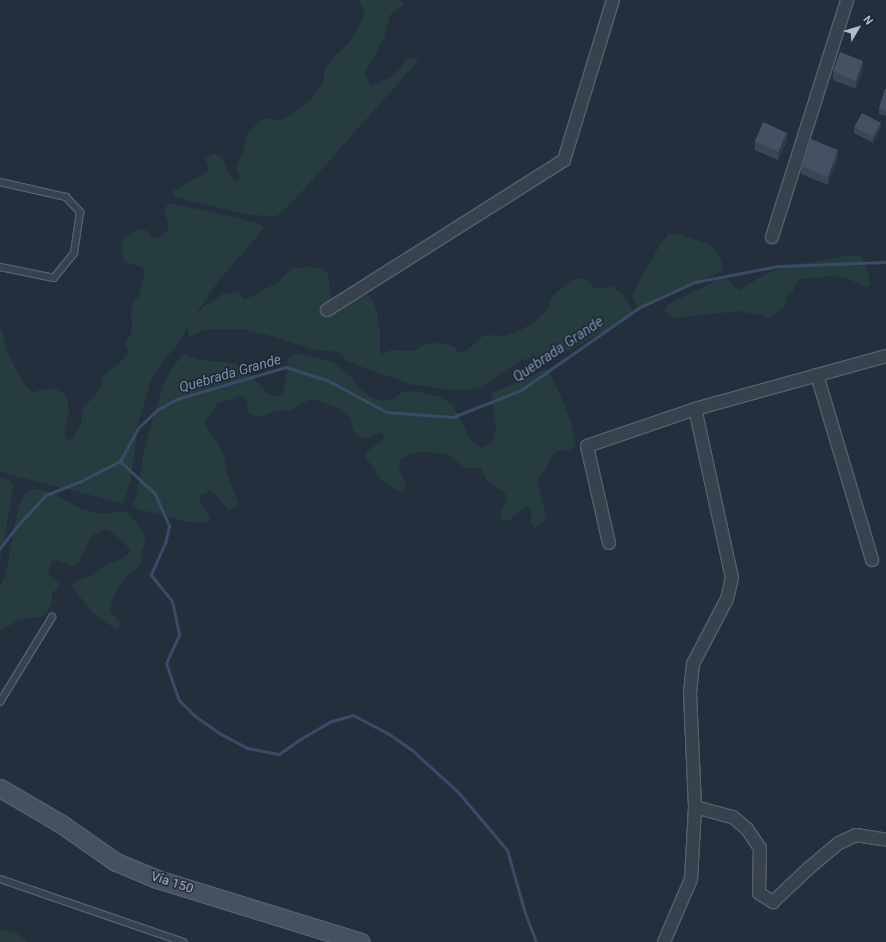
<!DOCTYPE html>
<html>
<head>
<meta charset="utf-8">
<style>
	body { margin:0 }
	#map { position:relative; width:886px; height:942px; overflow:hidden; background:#242f3e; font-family:Roboto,sans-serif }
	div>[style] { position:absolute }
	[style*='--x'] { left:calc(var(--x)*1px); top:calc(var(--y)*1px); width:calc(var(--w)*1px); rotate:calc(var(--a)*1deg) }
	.green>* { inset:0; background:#263c3f }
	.stream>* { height:3px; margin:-1.5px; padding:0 1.5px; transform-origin:1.5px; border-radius:1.5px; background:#394c67 }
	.roads { filter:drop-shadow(1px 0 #565f6c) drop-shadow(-1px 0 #565f6c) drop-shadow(0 1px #565f6c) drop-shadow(0 -1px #565f6c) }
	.service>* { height:6px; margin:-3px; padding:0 3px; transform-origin:3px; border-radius:3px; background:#38414e }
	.minor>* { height:12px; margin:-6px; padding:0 6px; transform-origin:6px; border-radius:6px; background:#38414e }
	.secondary>* { height:17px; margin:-8.5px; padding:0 8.5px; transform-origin:8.5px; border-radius:8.5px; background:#465061 }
	.wall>* { inset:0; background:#3b4654 }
	.shaded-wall>* { inset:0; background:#303945 }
	.building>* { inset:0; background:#455162 }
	span { translate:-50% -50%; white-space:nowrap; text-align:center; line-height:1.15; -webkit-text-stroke:3px #1d2633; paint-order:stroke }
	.street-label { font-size:13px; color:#b4bcc9 }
	.water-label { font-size:14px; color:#7c92b1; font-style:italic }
	.north { position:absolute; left:838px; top:8px; width:40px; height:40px; -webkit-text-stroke:3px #1d2633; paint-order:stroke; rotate:52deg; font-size:11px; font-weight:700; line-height:16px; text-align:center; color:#b4bcc9 }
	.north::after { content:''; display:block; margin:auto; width:14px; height:18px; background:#b4bcc9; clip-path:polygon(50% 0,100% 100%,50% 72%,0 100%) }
</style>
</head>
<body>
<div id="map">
	<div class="green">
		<div style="clip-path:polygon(359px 0,401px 0,404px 3px,403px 6px,390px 15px,384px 38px,365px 73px,370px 85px,378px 84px,393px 75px,400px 68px,406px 59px,414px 57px,418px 61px,297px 197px,277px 216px,248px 215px,175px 197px,173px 191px,199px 177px,207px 171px,209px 166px,205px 159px,214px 153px,221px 157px,231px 177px,235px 181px,240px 178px,236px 166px,244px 150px,245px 139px,248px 133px,262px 119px,269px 118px,278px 121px,291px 115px,312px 98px,323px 84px,324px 72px,329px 62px,350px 41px,361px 23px,365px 13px)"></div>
		<div style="clip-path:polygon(169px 203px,238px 218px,260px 224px,264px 228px,217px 283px,193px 318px,202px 308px,223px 294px,237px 292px,244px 299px,253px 296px,278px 282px,292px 268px,310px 267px,322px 268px,328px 274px,331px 298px,336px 303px,361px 292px,366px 293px,373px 301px,377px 312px,380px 330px,380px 352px,383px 355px,388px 351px,395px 350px,412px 351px,426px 344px,435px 343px,447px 344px,455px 348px,459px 353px,466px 351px,484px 335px,505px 336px,520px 331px,538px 319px,548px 309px,552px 297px,559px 290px,570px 281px,578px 278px,588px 281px,594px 288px,601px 289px,612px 286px,626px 298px,633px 311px,629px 317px,572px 349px,552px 358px,549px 355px,521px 360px,479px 388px,475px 389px,443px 389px,411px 384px,362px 367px,345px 360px,341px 354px,332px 351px,317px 350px,267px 335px,241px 329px,217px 329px,202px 331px,189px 337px,188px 335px,188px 326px,176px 347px,167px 356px,151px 380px,139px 421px,131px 479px,124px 501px,122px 503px,0 472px,0 329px,4px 334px,5px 348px,12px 362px,24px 384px,33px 393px,42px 389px,55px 389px,63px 393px,68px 401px,69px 411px,64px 434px,67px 440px,72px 439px,81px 424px,83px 408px,98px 392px,102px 385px,102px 378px,123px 359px,129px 351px,126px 346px,126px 342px,132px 332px,131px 313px,133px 303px,139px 296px,145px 274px,142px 267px,126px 262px,123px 258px,122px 240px,139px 229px,147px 231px,153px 238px,160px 238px,167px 231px,169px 224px,164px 210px)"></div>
		<div style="clip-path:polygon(669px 233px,680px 235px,711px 245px,719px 256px,724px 270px,639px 310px,632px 297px,634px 291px,658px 248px)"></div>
		<div style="clip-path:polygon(845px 256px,860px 256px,865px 262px,871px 285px,865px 287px,847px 278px,831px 276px,802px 279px,796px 282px,793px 291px,786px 297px,787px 302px,785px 305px,772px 317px,767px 318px,761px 315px,757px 315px,740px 311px,674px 318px,665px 312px,665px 308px,669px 304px,722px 278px,725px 277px,734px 287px,740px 290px,765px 274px,788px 266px)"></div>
		<div style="clip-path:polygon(182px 354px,201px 360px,233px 363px,247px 370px,259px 385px,269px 394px,275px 396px,280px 395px,283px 392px,289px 358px,295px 355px,302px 354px,318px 358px,335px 364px,349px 375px,360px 389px,372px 398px,384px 401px,394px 399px,402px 392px,414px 391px,440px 397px,453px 405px,471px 441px,482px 448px,493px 441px,496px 427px,492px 405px,492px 393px,547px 369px,559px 392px,572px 426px,576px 445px,570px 450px,558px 451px,552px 456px,547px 467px,537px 478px,546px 515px,543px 523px,535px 528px,530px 523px,532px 514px,529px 507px,523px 509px,511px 519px,503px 522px,500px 515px,507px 498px,504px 492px,488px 482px,481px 469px,477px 467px,472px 469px,465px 468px,447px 454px,438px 453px,420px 452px,408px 455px,400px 460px,399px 467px,406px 486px,402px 491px,397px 491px,379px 477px,365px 456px,370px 449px,383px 440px,385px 437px,381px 432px,367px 438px,357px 436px,354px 432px,350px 417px,338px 408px,315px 400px,309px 400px,290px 410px,275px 411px,260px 417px,249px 414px,246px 399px,241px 396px,237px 396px,231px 400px,219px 402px,204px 423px,217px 442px,224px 457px,227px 473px,239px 506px,229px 510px,216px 495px,209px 491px,200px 495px,200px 502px,208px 513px,210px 519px,206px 523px,187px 522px,138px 509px,133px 505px,137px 494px,144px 450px,164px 382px)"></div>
		<div style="clip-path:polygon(0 477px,9px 480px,14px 484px,0 561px)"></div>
		<div style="clip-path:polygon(35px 489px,43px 490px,58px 496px,81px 509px,101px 514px,127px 511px,144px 533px,145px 545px,140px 554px,143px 562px,127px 576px,118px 588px,111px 603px,110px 612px,121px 623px,118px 630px,100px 619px,89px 608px,71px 586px,77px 580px,93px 575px,105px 566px,121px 559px,129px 554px,130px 549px,119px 538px,108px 530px,102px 530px,91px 536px,78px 563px,75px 565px,71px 566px,58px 560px,53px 561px,49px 567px,48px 573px,60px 584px,52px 594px,52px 603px,47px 611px,40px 617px,19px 620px,0 631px,0 586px,6px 574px,19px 504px,27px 492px)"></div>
		<div style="clip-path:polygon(0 929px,16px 933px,27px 942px,0 942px)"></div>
	</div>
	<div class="stream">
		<div style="--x:120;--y:461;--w:48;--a:43.3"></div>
		<div style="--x:155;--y:494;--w:35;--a:66"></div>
		<div style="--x:169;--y:526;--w:17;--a:103"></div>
		<div style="--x:165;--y:543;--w:35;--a:114"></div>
		<div style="--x:151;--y:575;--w:33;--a:51"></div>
		<div style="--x:172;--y:601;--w:35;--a:78"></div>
		<div style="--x:179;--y:635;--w:31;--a:115"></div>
		<div style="--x:166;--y:663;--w:39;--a:71"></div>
		<div style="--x:179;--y:700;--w:23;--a:45"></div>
		<div style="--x:195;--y:716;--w:32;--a:35"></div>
		<div style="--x:221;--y:734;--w:30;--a:28"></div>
		<div style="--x:247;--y:748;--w:33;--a:11"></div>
		<div style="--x:279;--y:754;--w:28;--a:-35"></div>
		<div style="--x:302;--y:738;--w:34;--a:-30"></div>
		<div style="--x:332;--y:721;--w:22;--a:-16"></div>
		<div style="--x:353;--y:715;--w:41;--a:27.8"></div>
		<div style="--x:389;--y:734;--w:28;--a:35"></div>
		<div style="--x:412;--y:750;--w:62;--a:42.4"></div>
		<div style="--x:458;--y:792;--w:76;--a:49.8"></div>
		<div style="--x:507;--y:850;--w:66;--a:74.1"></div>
		<div style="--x:525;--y:913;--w:31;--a:69"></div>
		<div style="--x:0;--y:548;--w:28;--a:-52"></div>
		<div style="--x:17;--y:526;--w:42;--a:-46.9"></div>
		<div style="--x:46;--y:495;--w:35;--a:-22"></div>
		<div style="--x:79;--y:482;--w:46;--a:-27.1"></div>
		<div style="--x:120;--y:461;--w:39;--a:-61"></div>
		<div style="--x:139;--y:427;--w:25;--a:-43"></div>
		<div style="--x:157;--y:410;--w:23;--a:-29"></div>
		<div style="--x:177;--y:399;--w:114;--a:-16.4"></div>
		<div style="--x:286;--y:367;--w:45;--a:18"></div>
		<div style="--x:329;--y:381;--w:65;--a:28.5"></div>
		<div style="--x:386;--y:412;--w:67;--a:4.3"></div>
		<div style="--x:453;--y:417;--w:73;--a:-21.7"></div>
		<div style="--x:521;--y:390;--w:145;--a:-34.9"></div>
		<div style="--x:640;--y:307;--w:60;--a:-24.4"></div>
		<div style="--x:695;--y:282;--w:85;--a:-10.9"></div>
		<div style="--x:778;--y:266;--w:108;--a:-2.1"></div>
	</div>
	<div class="roads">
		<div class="service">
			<div style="--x:0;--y:182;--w:68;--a:12.8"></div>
			<div style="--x:66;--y:197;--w:21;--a:47"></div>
			<div style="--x:80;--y:212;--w:41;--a:98.3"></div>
			<div style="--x:74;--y:253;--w:32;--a:129"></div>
			<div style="--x:54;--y:278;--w:55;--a:-168.5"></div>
			<div style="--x:0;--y:702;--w:100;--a:-58.5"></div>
			<div style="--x:0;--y:879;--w:194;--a:19"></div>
		</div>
		<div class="minor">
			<div style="--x:772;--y:237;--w:249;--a:-72.4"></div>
			<div style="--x:327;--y:310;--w:280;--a:-32.3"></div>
			<div style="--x:564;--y:160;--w:167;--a:-73"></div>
			<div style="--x:817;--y:375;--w:193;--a:73.4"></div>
			<div style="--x:609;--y:543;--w:99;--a:-102.8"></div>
			<div style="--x:587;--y:446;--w:114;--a:-18.9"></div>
			<div style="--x:695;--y:807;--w:39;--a:15"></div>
			<div style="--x:733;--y:817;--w:18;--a:41"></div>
			<div style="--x:747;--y:829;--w:23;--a:56"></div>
			<div style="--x:760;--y:848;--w:45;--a:91.3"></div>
			<div style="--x:759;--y:893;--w:17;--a:33"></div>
			<div style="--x:773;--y:902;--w:50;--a:-43.4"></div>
			<div style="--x:809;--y:868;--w:39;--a:-40"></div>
			<div style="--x:839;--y:843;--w:19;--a:-25"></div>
			<div style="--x:856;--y:835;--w:30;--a:9"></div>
			<div style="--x:664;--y:942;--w:69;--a:-66.8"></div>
			<div style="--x:691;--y:879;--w:72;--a:-86.8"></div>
			<div style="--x:695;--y:807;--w:114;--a:-92.5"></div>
			<div style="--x:690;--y:693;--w:29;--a:-84"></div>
			<div style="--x:693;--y:664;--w:73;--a:-62.4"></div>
			<div style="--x:727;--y:599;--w:22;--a:-77"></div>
			<div style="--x:732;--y:578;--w:173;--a:-102.3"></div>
			<div style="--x:695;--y:409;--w:198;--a:-15.5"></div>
		</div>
		<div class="secondary">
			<div style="--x:0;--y:788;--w:69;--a:30.3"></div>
			<div style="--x:60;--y:823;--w:68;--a:34.9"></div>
			<div style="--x:116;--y:862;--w:44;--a:22.5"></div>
			<div style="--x:157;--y:879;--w:213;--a:17.2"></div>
		</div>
	</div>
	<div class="wall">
		<div style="clip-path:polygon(863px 69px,856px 89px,833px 80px,833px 71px)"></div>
		<div style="clip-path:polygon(886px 89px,886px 116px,879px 114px,879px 108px)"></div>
		<div style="clip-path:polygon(854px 127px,881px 128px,873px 143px,854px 133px)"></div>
		<div style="clip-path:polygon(755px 141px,787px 141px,778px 160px,755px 150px)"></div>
		<div style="clip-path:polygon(838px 158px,828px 185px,801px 174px,801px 166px)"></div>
	</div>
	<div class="shaded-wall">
		<div style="clip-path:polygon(863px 61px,863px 69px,856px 89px,856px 81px)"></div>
		<div style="clip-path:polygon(881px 123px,881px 128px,873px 143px,873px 137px)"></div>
		<div style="clip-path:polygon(787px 133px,787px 141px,778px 160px,778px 152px)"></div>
		<div style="clip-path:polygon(838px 150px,838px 158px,828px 185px,828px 177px)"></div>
	</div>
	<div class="building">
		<div style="clip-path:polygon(840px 52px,863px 61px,856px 81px,833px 71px)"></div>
		<div style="clip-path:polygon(885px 89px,886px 89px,886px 111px,879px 108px)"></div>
		<div style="clip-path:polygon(862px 113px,881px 123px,873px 137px,854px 127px)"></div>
		<div style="clip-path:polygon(763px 122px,787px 133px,778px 152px,755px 141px)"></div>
		<div style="clip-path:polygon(811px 139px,838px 150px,828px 177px,801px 166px)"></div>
	</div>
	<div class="street-label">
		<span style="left:172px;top:883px;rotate:18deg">Vía 150</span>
	</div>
	<div class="water-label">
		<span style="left:558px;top:349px;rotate:-34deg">Quebrada Grande</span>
		<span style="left:230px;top:373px;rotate:-16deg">Quebrada Grande</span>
	</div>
	<div class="north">N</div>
</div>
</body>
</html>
